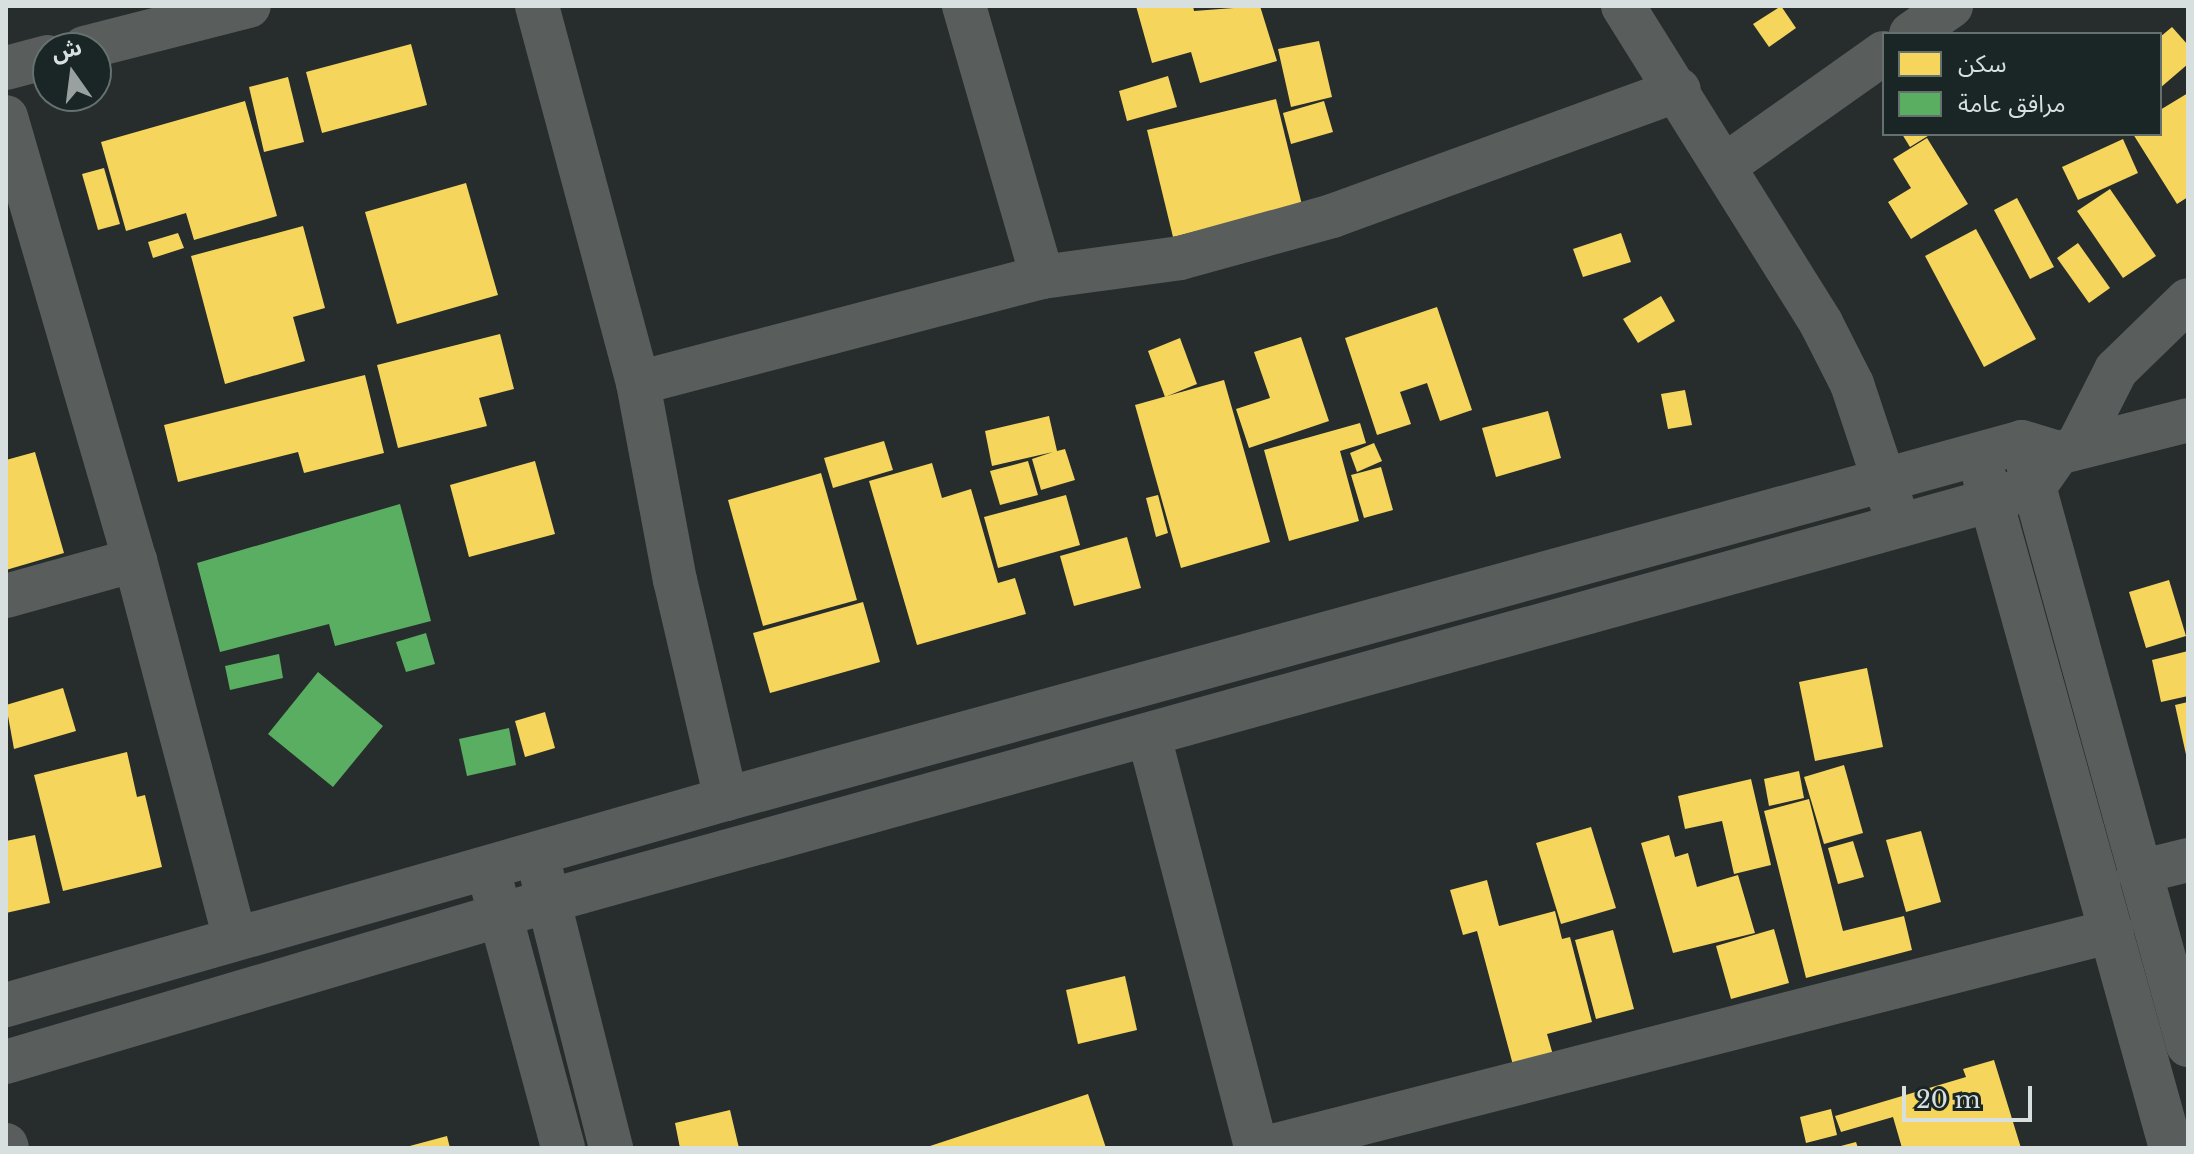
<!DOCTYPE html>
<html>
<head>
<meta charset="utf-8">
<style>
	body { margin:0 }
	#map { position:relative; width:2194px; height:1154px; overflow:hidden; background:#262d2c; font-family:"Libre Baskerville","Noto Sans Arabic",serif }
	div>[style] { position:absolute }
	[style*='--x'] { left:calc(var(--x)*1px); top:calc(var(--y)*1px); width:calc(var(--w)*1px); rotate:calc(var(--a)*1deg) }
	.homes>* { inset:0; background:#f6d55c }
	.public>* { inset:0; background:#5aae61 }
	.street>* { height:44px; margin:-22px; padding:0 22px; transform-origin:22px; border-radius:22px; background:#595e5d }
	.secondary>* { height:44px; margin:-22px; padding:0 22px; transform-origin:22px; border-radius:22px; background:#595e5d }
	span { translate:-50% -50%; white-space:nowrap; text-align:center; line-height:1.15; -webkit-text-stroke:8px #192625; paint-order:stroke }
	.frame { position:absolute; inset:0; border:8px solid #d7dfdf; pointer-events:none }
	.legend { position:absolute; left:1882px; top:32px; width:280px; height:104px; box-sizing:border-box; background:#192625; border:2px solid #65706f; margin:0; padding:10px 14px; list-style:none; font-size:24px; color:#d7dfdf }
	.legend li { display:flex; align-items:center; gap:16px; height:40px }
	.legend b { width:40px; border:2px solid #65706f }
	.north { position:absolute; left:32px; top:32px; width:80px; height:80px; box-sizing:border-box; background:#192625; border:2px solid #65706f; border-radius:50%; rotate:346deg; font-size:22px; font-weight:700; line-height:32px; text-align:center; color:#d7dfdf }
	.north::after { content:''; display:block; margin:auto; width:28px; height:36px; background:#99a1a0; clip-path:polygon(50% 0,100% 100%,50% 72%,0 100%) }
	.scale { position:absolute; left:1902px; top:1086px; width:130px; height:36px; box-sizing:border-box; border:4px solid #d7dfdf; border-top:0; padding-left:10px; font-size:24px; line-height:28px; white-space:nowrap; color:#d7dfdf; -webkit-text-stroke:6px #192625; paint-order:stroke }
</style>
</head>
<body>
<div id="map">
	<div class="homes">
		<div style="clip-path:polygon(1136px 6px,1193px 6px,1194px 11px,1260px 6px,1277px 61px,1200px 83px,1191px 52px,1152px 63px)"></div>
		<div style="clip-path:polygon(1781px 6px,1796px 28px,1769px 47px,1753px 24px)"></div>
		<div style="clip-path:polygon(2172px 27px,2188px 45px,2188px 64px,2160px 88px,2160px 37px)"></div>
		<div style="clip-path:polygon(1319px 41px,1332px 97px,1291px 107px,1278px 49px)"></div>
		<div style="clip-path:polygon(411px 44px,427px 105px,322px 133px,306px 72px)"></div>
		<div style="clip-path:polygon(1168px 76px,1177px 107px,1127px 121px,1119px 91px)"></div>
		<div style="clip-path:polygon(288px 77px,304px 142px,264px 152px,249px 87px)"></div>
		<div style="clip-path:polygon(2188px 93px,2188px 197px,2177px 204px,2133px 134px,2160px 134px,2160px 110px)"></div>
		<div style="clip-path:polygon(1276px 99px,1302px 205px,1173px 237px,1147px 130px)"></div>
		<div style="clip-path:polygon(245px 101px,277px 216px,194px 240px,186px 213px,126px 231px,101px 142px)"></div>
		<div style="clip-path:polygon(1324px 101px,1333px 132px,1291px 144px,1283px 113px)"></div>
		<div style="clip-path:polygon(1902px 134px,1931px 134px,1910px 147px)"></div>
		<div style="clip-path:polygon(1927px 138px,1968px 204px,1911px 239px,1888px 202px,1911px 188px,1893px 159px)"></div>
		<div style="clip-path:polygon(2123px 139px,2138px 173px,2078px 200px,2062px 167px)"></div>
		<div style="clip-path:polygon(104px 168px,120px 224px,98px 230px,82px 174px)"></div>
		<div style="clip-path:polygon(466px 183px,498px 295px,397px 324px,365px 212px)"></div>
		<div style="clip-path:polygon(2110px 189px,2156px 256px,2123px 278px,2077px 211px)"></div>
		<div style="clip-path:polygon(2017px 198px,2054px 267px,2030px 279px,1994px 210px)"></div>
		<div style="clip-path:polygon(303px 226px,325px 308px,293px 317px,305px 361px,225px 384px,191px 256px)"></div>
		<div style="clip-path:polygon(1976px 229px,2036px 339px,1984px 367px,1925px 256px)"></div>
		<div style="clip-path:polygon(178px 233px,184px 248px,153px 258px,148px 242px)"></div>
		<div style="clip-path:polygon(1621px 233px,1631px 262px,1583px 277px,1573px 249px)"></div>
		<div style="clip-path:polygon(2078px 243px,2110px 288px,2089px 303px,2057px 258px)"></div>
		<div style="clip-path:polygon(1661px 296px,1675px 321px,1638px 343px,1623px 319px)"></div>
		<div style="clip-path:polygon(1437px 307px,1472px 410px,1440px 421px,1427px 383px,1400px 392px,1411px 424px,1377px 435px,1345px 338px)"></div>
		<div style="clip-path:polygon(500px 334px,514px 389px,479px 398px,487px 426px,398px 448px,377px 365px)"></div>
		<div style="clip-path:polygon(1301px 337px,1329px 421px,1249px 448px,1236px 409px,1270px 398px,1254px 352px)"></div>
		<div style="clip-path:polygon(1180px 338px,1197px 384px,1165px 397px,1148px 351px)"></div>
		<div style="clip-path:polygon(365px 375px,384px 453px,304px 473px,298px 452px,178px 482px,164px 425px)"></div>
		<div style="clip-path:polygon(1224px 380px,1270px 542px,1181px 568px,1135px 405px)"></div>
		<div style="clip-path:polygon(1685px 390px,1692px 425px,1668px 429px,1661px 394px)"></div>
		<div style="clip-path:polygon(1548px 411px,1561px 458px,1496px 477px,1482px 428px)"></div>
		<div style="clip-path:polygon(1049px 416px,1057px 451px,1065px 449px,1075px 480px,1041px 490px,1032px 459px,1053px 452px,992px 466px,985px 431px)"></div>
		<div style="clip-path:polygon(1360px 423px,1366px 443px,1340px 451px,1359px 521px,1289px 541px,1264px 450px)"></div>
		<div style="clip-path:polygon(884px 441px,893px 470px,833px 488px,824px 458px)"></div>
		<div style="clip-path:polygon(1374px 443px,1382px 461px,1357px 472px,1350px 453px)"></div>
		<div style="clip-path:polygon(35px 452px,64px 553px,6px 570px,6px 460px)"></div>
		<div style="clip-path:polygon(535px 461px,555px 534px,469px 557px,450px 485px)"></div>
		<div style="clip-path:polygon(1028px 461px,1038px 495px,1000px 505px,990px 471px)"></div>
		<div style="clip-path:polygon(932px 463px,942px 498px,971px 489px,998px 583px,1015px 578px,1026px 614px,917px 645px,869px 481px)"></div>
		<div style="clip-path:polygon(1381px 467px,1393px 510px,1364px 518px,1351px 475px)"></div>
		<div style="clip-path:polygon(821px 473px,857px 600px,763px 626px,728px 500px)"></div>
		<div style="clip-path:polygon(1066px 495px,1080px 545px,998px 568px,984px 517px)"></div>
		<div style="clip-path:polygon(1158px 495px,1168px 533px,1156px 537px,1146px 498px)"></div>
		<div style="clip-path:polygon(1127px 537px,1141px 588px,1074px 606px,1060px 556px)"></div>
		<div style="clip-path:polygon(2169px 580px,2186px 636px,2146px 648px,2129px 592px)"></div>
		<div style="clip-path:polygon(863px 602px,880px 662px,770px 693px,753px 633px)"></div>
		<div style="clip-path:polygon(2188px 651px,2188px 696px,2161px 702px,2152px 660px)"></div>
		<div style="clip-path:polygon(1867px 668px,1883px 747px,1815px 761px,1799px 682px)"></div>
		<div style="clip-path:polygon(63px 688px,76px 731px,14px 749px,6px 705px)"></div>
		<div style="clip-path:polygon(2188px 702px,2188px 759px,2187px 759px,2175px 705px)"></div>
		<div style="clip-path:polygon(545px 712px,555px 748px,525px 757px,515px 721px)"></div>
		<div style="clip-path:polygon(127px 752px,137px 797px,145px 795px,162px 867px,63px 891px,34px 775px)"></div>
		<div style="clip-path:polygon(1844px 765px,1863px 833px,1824px 844px,1804px 777px)"></div>
		<div style="clip-path:polygon(1799px 771px,1804px 798px,1769px 806px,1764px 779px)"></div>
		<div style="clip-path:polygon(1751px 779px,1771px 865px,1734px 874px,1722px 821px,1685px 829px,1678px 796px)"></div>
		<div style="clip-path:polygon(1809px 799px,1843px 931px,1904px 916px,1912px 950px,1806px 978px,1764px 811px)"></div>
		<div style="clip-path:polygon(1591px 827px,1616px 908px,1561px 924px,1536px 843px)"></div>
		<div style="clip-path:polygon(1921px 831px,1941px 902px,1906px 912px,1886px 840px)"></div>
		<div style="clip-path:polygon(35px 835px,50px 903px,6px 913px,6px 841px)"></div>
		<div style="clip-path:polygon(1669px 835px,1675px 857px,1688px 853px,1697px 887px,1738px 875px,1755px 933px,1673px 953px,1641px 843px)"></div>
		<div style="clip-path:polygon(1853px 841px,1864px 877px,1838px 884px,1828px 848px)"></div>
		<div style="clip-path:polygon(1487px 880px,1499px 926px,1555px 911px,1562px 939px,1570px 937px,1592px 1022px,1547px 1034px,1553px 1055px,1513px 1065px,1477px 931px,1463px 935px,1450px 890px)"></div>
		<div style="clip-path:polygon(1774px 929px,1789px 983px,1731px 999px,1716px 946px)"></div>
		<div style="clip-path:polygon(1613px 930px,1634px 1009px,1596px 1019px,1575px 940px)"></div>
		<div style="clip-path:polygon(1125px 976px,1137px 1030px,1078px 1044px,1066px 990px)"></div>
		<div style="clip-path:polygon(1994px 1060px,2021px 1148px,1902px 1148px,1893px 1117px,1841px 1132px,1835px 1116px,1966px 1077px,1963px 1069px)"></div>
		<div style="clip-path:polygon(1088px 1094px,1106px 1148px,927px 1148px,927px 1147px)"></div>
		<div style="clip-path:polygon(1831px 1109px,1837px 1135px,1806px 1143px,1800px 1117px)"></div>
		<div style="clip-path:polygon(730px 1110px,739px 1148px,680px 1148px,675px 1123px)"></div>
		<div style="clip-path:polygon(447px 1136px,450px 1148px,406px 1148px,406px 1147px)"></div>
		<div style="clip-path:polygon(1856px 1142px,1858px 1148px,1837px 1148px,1837px 1147px)"></div>
	</div>
	<div class="public">
		<div style="clip-path:polygon(400px 504px,431px 621px,335px 646px,329px 624px,220px 652px,197px 563px)"></div>
		<div style="clip-path:polygon(426px 633px,435px 664px,406px 672px,396px 642px)"></div>
		<div style="clip-path:polygon(279px 654px,283px 678px,230px 690px,225px 666px)"></div>
		<div style="clip-path:polygon(318px 672px,383px 726px,333px 787px,268px 734px)"></div>
		<div style="clip-path:polygon(509px 728px,516px 765px,467px 776px,459px 739px)"></div>
	</div>
	<div class="street">
		<div style="--x:537;--y:6;--w:390;--a:75"></div>
		<div style="--x:638;--y:383;--w:200;--a:79.4"></div>
		<div style="--x:675;--y:580;--w:225;--a:76.9"></div>
		<div style="--x:964;--y:6;--w:282;--a:73.9"></div>
		<div style="--x:1623;--y:6;--w:374;--a:58"></div>
		<div style="--x:1821;--y:323;--w:68;--a:63.1"></div>
		<div style="--x:1852;--y:384;--w:149;--a:71.6"></div>
		<div style="--x:1911;--y:34;--w:49;--a:-35"></div>
		<div style="--x:84;--y:48;--w:170;--a:-14.3"></div>
		<div style="--x:6;--y:68;--w:43;--a:-14.7"></div>
		<div style="--x:6;--y:117;--w:461;--a:73.8"></div>
		<div style="--x:135;--y:560;--w:391;--a:75.2"></div>
		<div style="--x:1727;--y:164;--w:192;--a:-35.3"></div>
		<div style="--x:638;--y:383;--w:418;--a:-14.7"></div>
		<div style="--x:1042;--y:277;--w:139;--a:-7.8"></div>
		<div style="--x:1180;--y:258;--w:158;--a:-15.4"></div>
		<div style="--x:1332;--y:216;--w:369;--a:-20"></div>
		<div style="--x:2077;--y:447;--w:86;--a:-63.1"></div>
		<div style="--x:2116;--y:370;--w:100;--a:-44.2"></div>
		<div style="--x:6;--y:596;--w:134;--a:-15.6"></div>
		<div style="--x:1149;--y:736;--w:426;--a:75.4"></div>
		<div style="--x:2139;--y:872;--w:50;--a:-13.8"></div>
		<div style="--x:6;--y:1145;--w:3;--a:72"></div>
		<div style="--x:1265;--y:1148;--w:874;--a:-14.37"></div>
	</div>
	<div class="secondary">
		<div style="--x:2026;--y:457;--w:610;--a:74.6"></div>
		<div style="--x:1983;--y:472;--w:702;--a:74.46"></div>
		<div style="--x:542;--y:875;--w:282;--a:75.8"></div>
		<div style="--x:493;--y:888;--w:269;--a:74.9"></div>
		<div style="--x:6;--y:1005;--w:749;--a:-15.97"></div>
		<div style="--x:726;--y:799;--w:1344;--a:-15.4"></div>
		<div style="--x:2022;--y:442;--w:38;--a:17"></div>
		<div style="--x:2058;--y:453;--w:134;--a:-14.2"></div>
		<div style="--x:6;--y:1062;--w:565;--a:-16.54"></div>
		<div style="--x:548;--y:901;--w:1499;--a:-15.52"></div>
		<div style="--x:1992;--y:500;--w:45;--a:-18"></div>
		<div style="--x:2035;--y:486;--w:40;--a:-55.1"></div>
	</div>
	<div class="frame"></div>
	<ul class="legend">
	<li><b style="height:22px;background:#f6d55c"></b>سكن</li>
	<li><b style="height:22px;background:#5aae61"></b>مرافق عامة</li>
	</ul>
	<div class="north">ش</div>
	<div class="scale">20 m</div>
</div>
</body>
</html>
